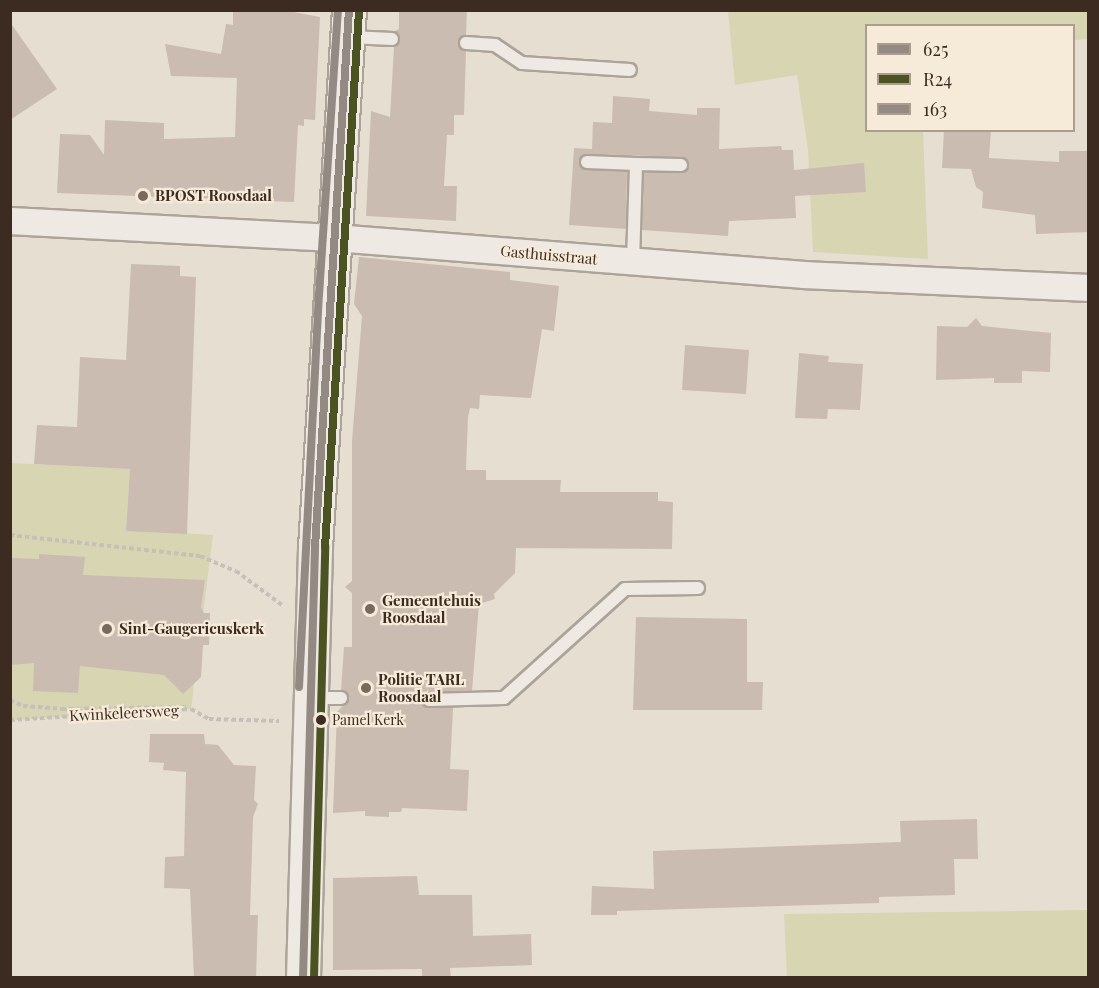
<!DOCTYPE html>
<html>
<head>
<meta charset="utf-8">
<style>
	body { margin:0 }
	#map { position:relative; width:1099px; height:988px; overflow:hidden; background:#e6ded1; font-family:"Playfair Display",serif }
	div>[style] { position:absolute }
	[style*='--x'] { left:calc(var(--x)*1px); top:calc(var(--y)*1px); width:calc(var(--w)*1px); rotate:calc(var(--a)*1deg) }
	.green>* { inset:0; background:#d8d5b3 }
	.building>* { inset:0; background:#cabcb1 }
	.path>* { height:4px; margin-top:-2px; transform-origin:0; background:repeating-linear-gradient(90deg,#c7c0b8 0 4.5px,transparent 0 7.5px) }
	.roads { filter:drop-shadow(2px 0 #aca399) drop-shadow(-2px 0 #aca399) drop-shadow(0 2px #aca399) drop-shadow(0 -2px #aca399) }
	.lane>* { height:12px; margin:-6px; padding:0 6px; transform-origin:6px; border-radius:6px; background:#eee9e2 }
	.street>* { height:26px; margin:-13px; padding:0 13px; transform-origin:13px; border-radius:13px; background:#eee9e2 }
	.secondary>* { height:33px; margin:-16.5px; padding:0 16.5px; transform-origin:16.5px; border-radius:16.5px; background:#eee9e2 }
	.bus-1>* { height:8px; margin:-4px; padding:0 4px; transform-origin:4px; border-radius:4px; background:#948a84 }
	.bus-2>* { height:8px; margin:-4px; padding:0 4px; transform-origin:4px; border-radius:4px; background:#4a5321 }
	.bus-3>* { height:8px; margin:-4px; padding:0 4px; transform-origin:4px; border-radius:4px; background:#948a84 }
	.dots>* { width:16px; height:16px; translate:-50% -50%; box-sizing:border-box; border:3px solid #f6ead8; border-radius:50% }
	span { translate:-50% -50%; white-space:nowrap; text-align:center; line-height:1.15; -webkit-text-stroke:4.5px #f6ead8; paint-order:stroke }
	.bus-label { font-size:14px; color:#3c2b20 }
	.left { translate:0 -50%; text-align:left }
	.poi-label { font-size:15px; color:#3c2b20; font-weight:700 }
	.street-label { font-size:15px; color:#3c2b20 }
	.frame { position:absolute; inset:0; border:12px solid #3c2b20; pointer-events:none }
	.legend { position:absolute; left:865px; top:24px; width:210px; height:108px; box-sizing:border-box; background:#f6ead8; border:2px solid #ac9e8e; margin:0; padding:8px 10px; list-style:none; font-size:18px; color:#3c2b20 }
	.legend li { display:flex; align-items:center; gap:12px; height:30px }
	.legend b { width:30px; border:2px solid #ac9e8e }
</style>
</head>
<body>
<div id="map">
	<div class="green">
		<div style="clip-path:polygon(728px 11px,1088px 11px,1088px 39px,1074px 40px,1074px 26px,866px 26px,866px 130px,923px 131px,928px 259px,813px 252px,808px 150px,797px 75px,735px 85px)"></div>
		<div style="clip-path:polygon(11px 463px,130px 469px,126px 530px,213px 535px,191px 709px,11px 720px)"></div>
		<div style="clip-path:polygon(1088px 910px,1088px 977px,787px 977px,784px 914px)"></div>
	</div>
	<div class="building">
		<div style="clip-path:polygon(233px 10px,283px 10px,320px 17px,315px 120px,304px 119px,304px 126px,298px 125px,294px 202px,57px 193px,60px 134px,90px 135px,104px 155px,105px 120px,164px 123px,164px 139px,235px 137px,237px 78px,171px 76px,165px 44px,221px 54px,226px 24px,233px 25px)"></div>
		<div style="clip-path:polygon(399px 10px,467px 10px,466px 35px,458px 43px,466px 51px,464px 115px,454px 115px,454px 135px,447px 135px,444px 186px,457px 186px,456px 221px,366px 216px,371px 111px,390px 117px,394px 47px,400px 40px,395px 31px,399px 29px)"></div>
		<div style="clip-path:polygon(10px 22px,57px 89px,10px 120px)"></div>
		<div style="clip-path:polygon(613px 96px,650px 99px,649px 111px,697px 115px,697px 108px,720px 108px,719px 149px,781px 146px,782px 150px,793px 150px,794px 170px,864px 163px,866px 192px,795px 196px,796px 218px,729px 221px,728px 236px,642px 230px,644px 172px,684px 172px,688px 161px,681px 157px,587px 154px,579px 161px,583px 169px,627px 172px,626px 229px,569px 225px,574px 148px,592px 149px,593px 122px,612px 123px)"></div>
		<div style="clip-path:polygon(944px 130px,991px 130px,989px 158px,1059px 162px,1059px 151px,1089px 151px,1089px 232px,1036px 234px,1035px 215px,982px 208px,983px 192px,976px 187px,971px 169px,942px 168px)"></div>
		<div style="clip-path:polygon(359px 257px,510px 272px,510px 280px,559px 286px,554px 331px,542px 329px,531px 398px,480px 395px,479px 409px,470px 408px,468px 417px,466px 470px,486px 470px,486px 480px,561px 480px,560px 492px,658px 492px,658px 501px,673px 502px,672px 549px,516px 548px,515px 573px,494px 594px,495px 599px,479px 604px,472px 691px,428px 692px,421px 700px,426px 707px,453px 708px,450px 769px,469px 770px,467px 811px,402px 808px,401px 812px,389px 812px,389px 817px,365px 816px,365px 811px,333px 813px,337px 712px,349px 699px,341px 690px,344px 647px,352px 647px,352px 593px,345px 587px,352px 581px,352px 441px,362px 316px,354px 304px)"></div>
		<div style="clip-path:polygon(131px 264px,180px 266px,180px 276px,196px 277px,187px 534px,126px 531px,130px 469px,34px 464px,37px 425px,77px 427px,80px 357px,126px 360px)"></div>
		<div style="clip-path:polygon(976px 318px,982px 326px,1051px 333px,1050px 372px,1022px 371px,1022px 383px,994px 383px,994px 378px,936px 380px,937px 326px,967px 327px)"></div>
		<div style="clip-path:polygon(685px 345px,749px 350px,746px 394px,682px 390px)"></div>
		<div style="clip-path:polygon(799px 353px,829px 356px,828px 362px,863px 364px,860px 410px,828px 409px,827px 419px,795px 418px)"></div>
		<div style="clip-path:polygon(39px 554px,85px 557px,83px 575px,205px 580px,201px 607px,204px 613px,210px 613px,209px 645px,203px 645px,201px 677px,183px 694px,164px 675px,80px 666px,78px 693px,33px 691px,34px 663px,10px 665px,10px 558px,39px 559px)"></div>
		<div style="clip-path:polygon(636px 617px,747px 619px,747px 682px,763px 682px,762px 710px,633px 710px)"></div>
		<div style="clip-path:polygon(150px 734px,204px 734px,205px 744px,218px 745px,234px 765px,256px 766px,254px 800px,258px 804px,253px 817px,250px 915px,258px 915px,256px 978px,194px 978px,190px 889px,164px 888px,165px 857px,184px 856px,186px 772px,163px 770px,164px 763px,149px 762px)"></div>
		<div style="clip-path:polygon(977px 819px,978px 859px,954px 859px,955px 895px,879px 897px,879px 903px,617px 911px,617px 915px,591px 915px,592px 886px,654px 889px,653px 851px,901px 842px,900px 821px)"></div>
		<div style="clip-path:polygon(417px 876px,419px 895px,472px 895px,473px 936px,531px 934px,532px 965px,450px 968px,451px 978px,422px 978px,422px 969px,333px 970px,333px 878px)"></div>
	</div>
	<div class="path">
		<div style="--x:10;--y:535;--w:191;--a:6.3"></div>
		<div style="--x:200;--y:556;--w:39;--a:23"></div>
		<div style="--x:236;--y:571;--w:57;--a:36.5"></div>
		<div style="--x:10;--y:700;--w:14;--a:25"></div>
		<div style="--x:23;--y:706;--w:39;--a:4"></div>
		<div style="--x:62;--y:709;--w:126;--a:-0.9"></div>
		<div style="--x:10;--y:720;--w:181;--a:-3.5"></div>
		<div style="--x:191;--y:709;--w:21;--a:29"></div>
		<div style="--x:209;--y:719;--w:70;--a:1.6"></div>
	</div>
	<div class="roads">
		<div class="lane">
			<div style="--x:349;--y:37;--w:43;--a:2.7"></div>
			<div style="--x:466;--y:43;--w:29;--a:4"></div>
			<div style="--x:495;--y:45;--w:32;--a:34"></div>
			<div style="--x:522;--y:63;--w:108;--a:3.7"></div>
			<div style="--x:587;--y:162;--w:49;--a:2.3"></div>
			<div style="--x:633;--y:261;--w:97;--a:-88.2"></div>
			<div style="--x:636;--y:164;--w:45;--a:1.3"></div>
			<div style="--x:313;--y:698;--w:28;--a:0"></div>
			<div style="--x:429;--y:700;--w:75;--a:-1.5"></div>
			<div style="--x:504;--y:698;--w:163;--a:-42"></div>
			<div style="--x:625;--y:589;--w:73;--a:-0.8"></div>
		</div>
		<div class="street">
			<div style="--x:10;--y:221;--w:325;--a:3"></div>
			<div style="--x:335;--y:238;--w:471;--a:4.5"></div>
			<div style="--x:805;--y:275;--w:283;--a:2.6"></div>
		</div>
		<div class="secondary">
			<div style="--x:303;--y:978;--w:431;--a:-88.4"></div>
			<div style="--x:315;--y:547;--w:538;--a:-86.38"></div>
		</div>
	</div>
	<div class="bus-1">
		<div style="--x:303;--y:978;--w:431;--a:-88.4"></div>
		<div style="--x:315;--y:547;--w:538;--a:-86.38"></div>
	</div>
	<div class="bus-2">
		<div style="--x:314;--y:978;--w:431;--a:-88.5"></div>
		<div style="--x:325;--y:547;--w:537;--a:-86.37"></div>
	</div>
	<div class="bus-3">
		<div style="--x:299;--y:687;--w:393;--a:-87.1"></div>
		<div style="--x:319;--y:295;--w:286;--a:-86.2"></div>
	</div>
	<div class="dots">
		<div style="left:143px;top:196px;background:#786a5e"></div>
		<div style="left:370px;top:609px;background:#786a5e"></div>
		<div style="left:107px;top:629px;background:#786a5e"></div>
		<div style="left:366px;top:688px;background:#786a5e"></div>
		<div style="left:321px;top:720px;background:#3c2b20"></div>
	</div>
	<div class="bus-label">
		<span class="left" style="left:332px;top:720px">Pamel Kerk</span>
	</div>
	<div class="poi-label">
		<span class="left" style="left:155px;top:196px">BPOST Roosdaal</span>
		<span class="left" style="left:382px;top:609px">Gemeentehuis<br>Roosdaal</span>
		<span class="left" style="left:119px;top:629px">Sint-Gaugericuskerk</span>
		<span class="left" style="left:378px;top:688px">Politie TARL<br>Roosdaal</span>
	</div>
	<div class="street-label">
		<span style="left:549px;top:255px;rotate:5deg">Gasthuisstraat</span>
		<span style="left:124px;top:713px;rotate:-3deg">Kwinkeleersweg</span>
	</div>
	<div class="frame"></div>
	<ul class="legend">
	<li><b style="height:8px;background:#948a84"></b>625</li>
	<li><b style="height:8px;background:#4a5321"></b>R24</li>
	<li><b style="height:8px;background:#948a84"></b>163</li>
	</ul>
</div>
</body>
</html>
